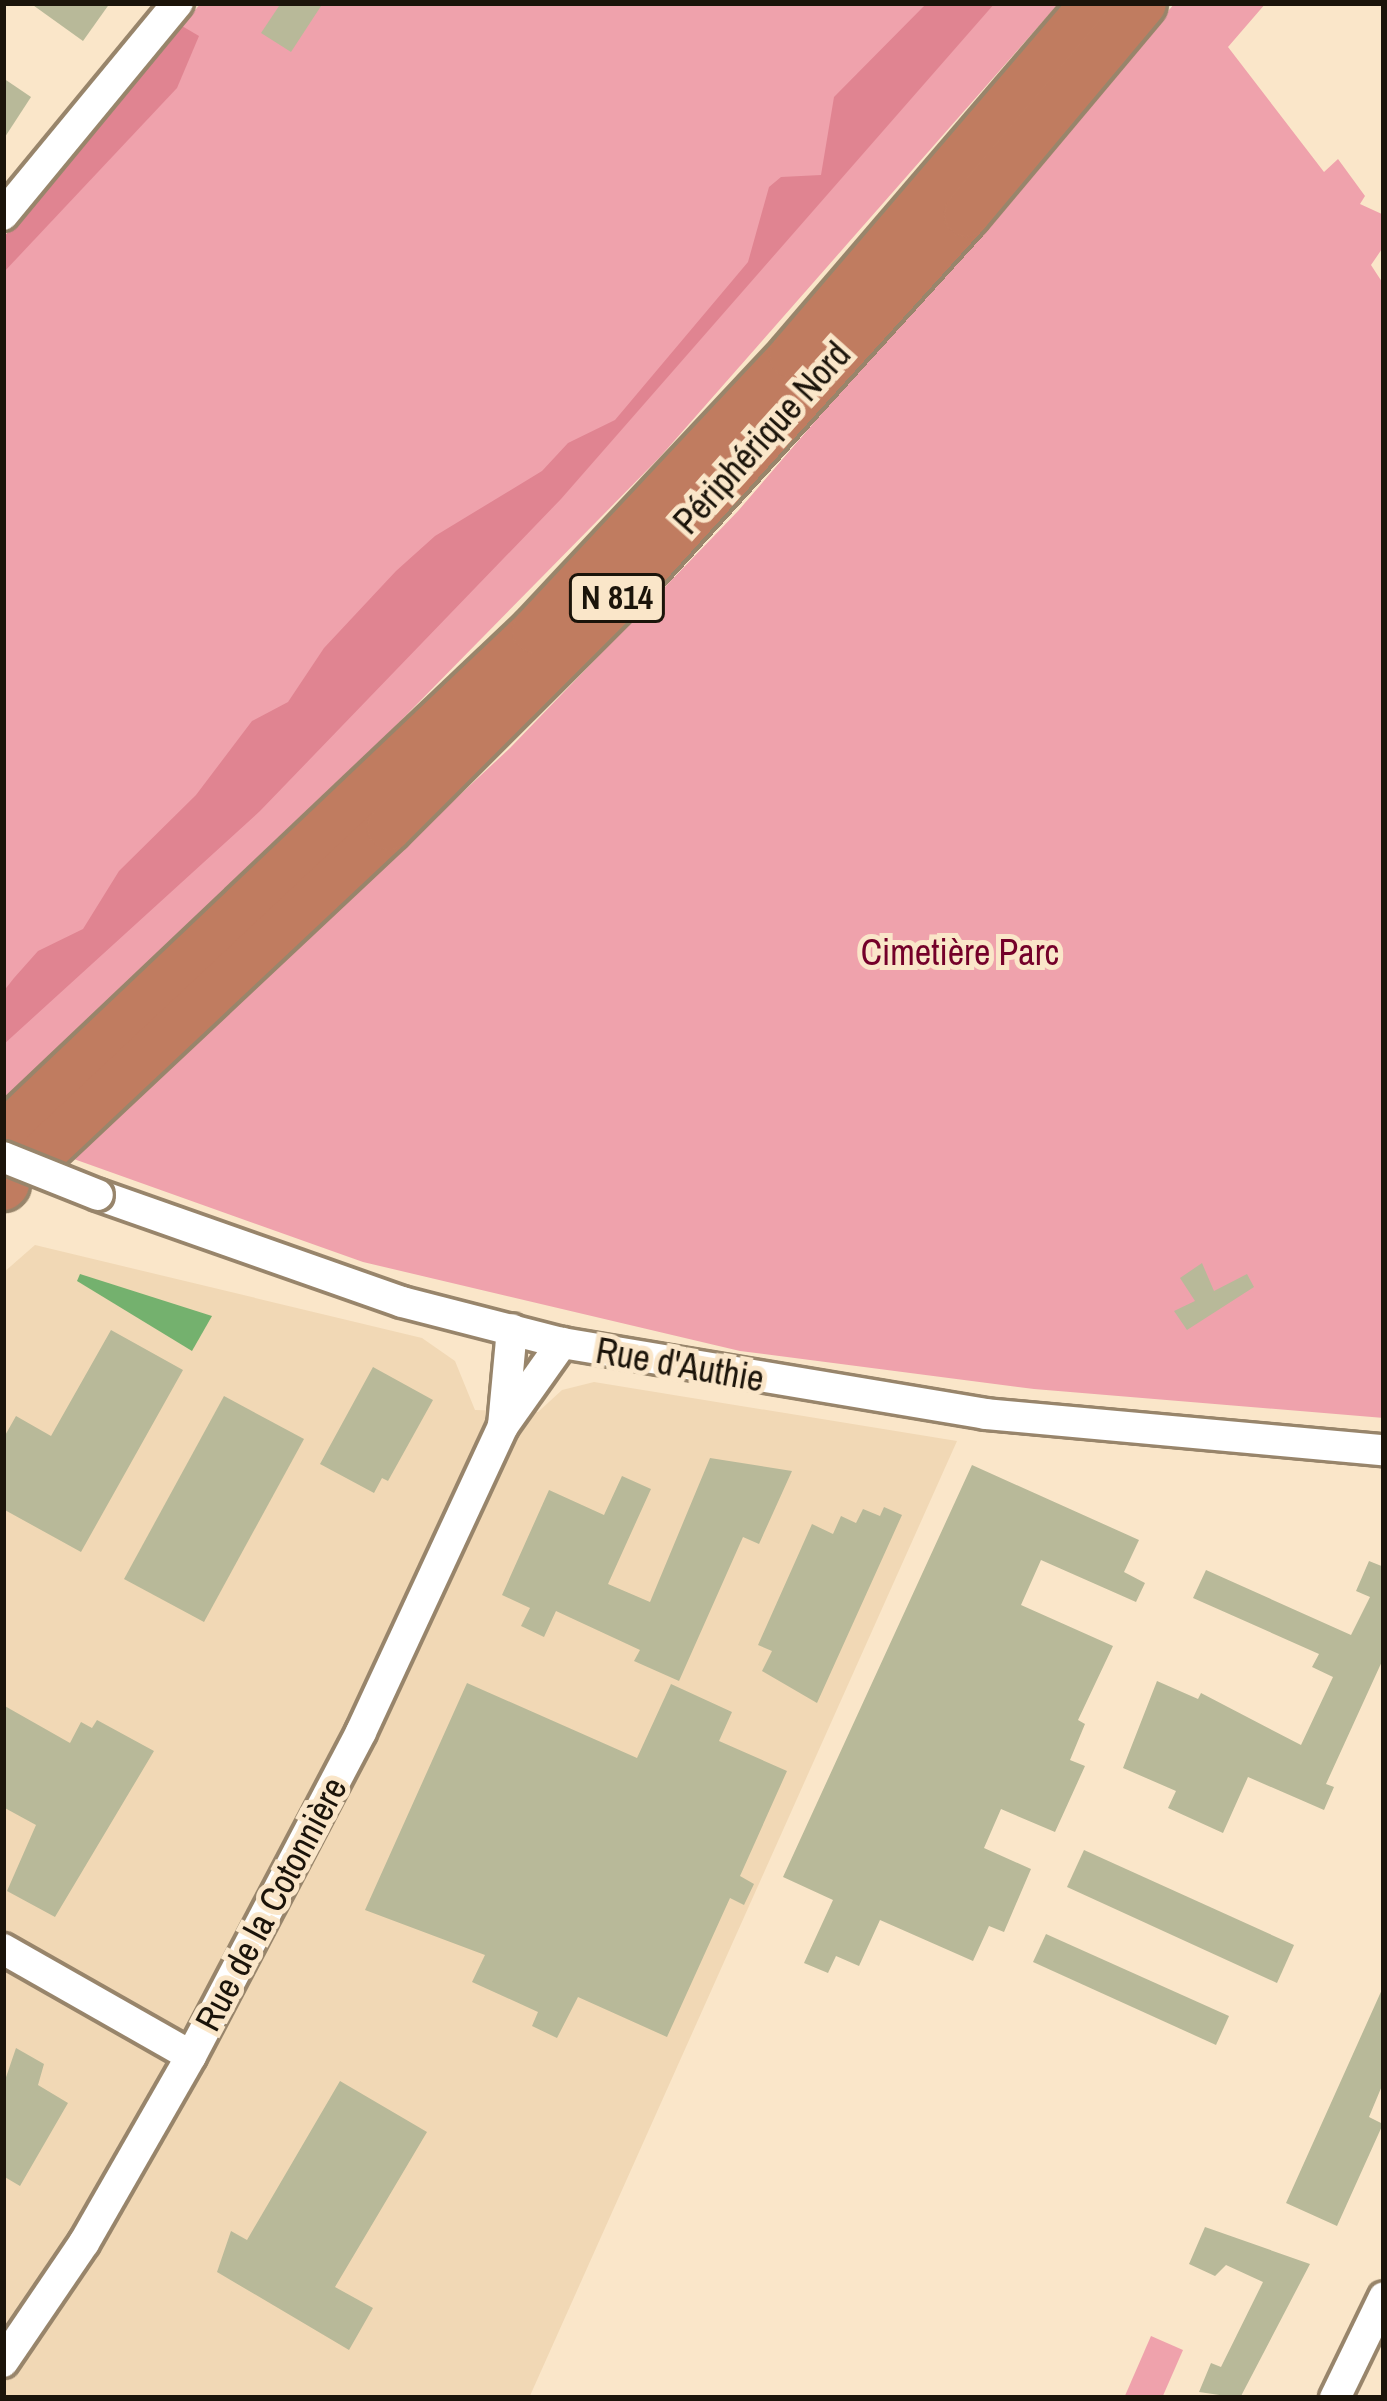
<!DOCTYPE html>
<html>
<head>
<meta charset="utf-8">
<style>
	body { margin:0 }
	#map { position:relative; width:1387px; height:2401px; overflow:hidden; background:#fae6c9; font-family:"Archivo Narrow",sans-serif }
	div>[style] { position:absolute }
	[style*='--x'] { left:calc(var(--x)*1px); top:calc(var(--y)*1px); width:calc(var(--w)*1px); rotate:calc(var(--a)*1deg) }
	.built>* { inset:0; background:#f1d8b5 }
	.green>* { inset:0; background:#efa2ac }
	.forest>* { inset:0; background:#e08491 }
	.water>* { inset:0; background:#74b16e }
	.building>* { inset:0; background:#b8b999 }
	.roads { filter:drop-shadow(3px 0 #98856b) drop-shadow(-3px 0 #98856b) drop-shadow(0 3px #98856b) drop-shadow(0 -3px #98856b) }
	.minor>* { height:30px; margin:-15px; padding:0 15px; transform-origin:15px; border-radius:15px; background:#fff }
	.highway>* { height:45px; margin:-22.5px; padding:0 22.5px; transform-origin:22.5px; border-radius:22.5px; background:#c07c60 }
	.bridges { filter:drop-shadow(3px 0 #98856b) drop-shadow(-3px 0 #98856b) drop-shadow(0 3px #98856b) drop-shadow(0 -3px #98856b) }
	.minor-bridge>* { height:30px; margin:-15px; padding:0 15px; transform-origin:15px; border-radius:15px; background:#fff }
	span { translate:-50% -50%; white-space:nowrap; text-align:center; line-height:1.15; -webkit-text-stroke:10px #fae6c9; paint-order:stroke }
	.shield-label span { padding:3px 9px; background:#fae6c9; border:3px solid; border-radius:9px; -webkit-text-stroke-width:0 }
	.shield-label { font-size:33px; color:#1b140a; font-weight:700 }
	.street-label { font-size:36px; color:#1b140a }
	.park-label { font-size:36px; color:#740029 }
	.frame { position:absolute; inset:0; border:6px solid #1b140a; pointer-events:none }
</style>
</head>
<body>
<div id="map">
	<div class="built">
		<div style="clip-path:polygon(35px 1245px,422px 1338px,455px 1361px,475px 1410px,538px 1412px,562px 1390px,594px 1382px,957px 1441px,529px 2398px,3px 2398px,3px 1273px)"></div>
	</div>
	<div class="green">
		<div style="clip-path:polygon(201px 3px,1059px 3px,660px 457px,254px 870px,3px 1099px,3px 238px)"></div>
		<div style="clip-path:polygon(1175px 3px,1266px 3px,1228px 47px,1324px 172px,1338px 159px,1365px 196px,1360px 204px,1384px 215px,1384px 246px,1371px 265px,1384px 285px,1384px 1418px,1034px 1389px,740px 1351px,363px 1262px,71px 1158px,510px 748px,738px 511px)"></div>
		<div style="clip-path:polygon(1151px 2336px,1183px 2350px,1162px 2398px,1124px 2398px)"></div>
	</div>
	<div class="forest">
		<div style="clip-path:polygon(927px 3px,995px 3px,561px 499px,260px 811px,3px 1045px,3px 992px,14px 978px,38px 951px,83px 929px,119px 871px,196px 795px,252px 721px,288px 702px,324px 648px,396px 571px,435px 536px,542px 471px,568px 443px,615px 420px,748px 262px,769px 187px,781px 177px,821px 175px,834px 97px)"></div>
		<div style="clip-path:polygon(182px 26px,199px 36px,177px 88px,3px 273px,3px 238px)"></div>
	</div>
	<div class="water">
		<div style="clip-path:polygon(80px 1274px,212px 1316px,192px 1351px,77px 1281px)"></div>
	</div>
	<div class="building">
		<div style="clip-path:polygon(30px 3px,110px 3px,83px 41px)"></div>
		<div style="clip-path:polygon(281px 3px,323px 3px,291px 52px,261px 33px)"></div>
		<div style="clip-path:polygon(3px 78px,31px 97px,3px 140px)"></div>
		<div style="clip-path:polygon(1202px 1263px,1214px 1291px,1247px 1274px,1254px 1287px,1187px 1330px,1174px 1311px,1195px 1301px,1180px 1278px)"></div>
		<div style="clip-path:polygon(111px 1330px,183px 1370px,81px 1552px,3px 1509px,3px 1439px,16px 1416px,51px 1436px)"></div>
		<div style="clip-path:polygon(373px 1367px,433px 1400px,388px 1481px,382px 1478px,374px 1493px,320px 1464px)"></div>
		<div style="clip-path:polygon(224px 1396px,304px 1439px,204px 1622px,124px 1579px)"></div>
		<div style="clip-path:polygon(710px 1458px,792px 1471px,759px 1544px,743px 1537px,679px 1681px,634px 1661px,640px 1650px,556px 1611px,544px 1637px,521px 1626px,530px 1608px,502px 1595px,549px 1490px,604px 1515px,622px 1476px,651px 1489px,608px 1584px,650px 1602px)"></div>
		<div style="clip-path:polygon(972px 1465px,1139px 1540px,1124px 1572px,1145px 1583px,1136px 1602px,1041px 1560px,1021px 1605px,1113px 1646px,1078px 1720px,1085px 1724px,1070px 1760px,1085px 1766px,1055px 1832px,1001px 1809px,984px 1848px,1031px 1869px,1004px 1932px,989px 1926px,973px 1961px,880px 1920px,859px 1966px,836px 1956px,828px 1973px,804px 1963px,833px 1900px,783px 1877px)"></div>
		<div style="clip-path:polygon(884px 1507px,902px 1515px,817px 1703px,762px 1671px,772px 1651px,758px 1645px,812px 1524px,833px 1534px,841px 1516px,856px 1523px,863px 1509px,880px 1516px)"></div>
		<div style="clip-path:polygon(1369px 1561px,1384px 1567px,1384px 1657px,1326px 1784px,1334px 1787px,1324px 1810px,1248px 1777px,1223px 1833px,1168px 1808px,1176px 1791px,1123px 1768px,1157px 1681px,1198px 1699px,1201px 1693px,1301px 1745px,1333px 1677px,1312px 1667px,1319px 1654px,1193px 1598px,1206px 1570px,1351px 1635px,1370px 1597px,1356px 1591px)"></div>
		<div style="clip-path:polygon(467px 1683px,637px 1758px,671px 1684px,732px 1712px,719px 1741px,787px 1771px,740px 1876px,754px 1884px,744px 1905px,730px 1898px,667px 2037px,578px 1997px,557px 2038px,532px 2026px,538px 2012px,472px 1982px,485px 1955px,365px 1910px)"></div>
		<div style="clip-path:polygon(3px 1705px,70px 1743px,81px 1722px,92px 1728px,97px 1720px,154px 1751px,55px 1917px,7px 1891px,36px 1825px,3px 1807px)"></div>
		<div style="clip-path:polygon(1084px 1850px,1294px 1945px,1277px 1983px,1067px 1887px)"></div>
		<div style="clip-path:polygon(1046px 1934px,1229px 2016px,1216px 2045px,1033px 1962px)"></div>
		<div style="clip-path:polygon(1384px 1985px,1384px 2081px,1369px 2117px,1383px 2124px,1337px 2226px,1286px 2203px)"></div>
		<div style="clip-path:polygon(16px 2048px,44px 2064px,38px 2085px,68px 2103px,20px 2186px,3px 2176px,3px 2086px)"></div>
		<div style="clip-path:polygon(340px 2081px,427px 2132px,335px 2287px,373px 2308px,349px 2350px,217px 2272px,231px 2231px,247px 2240px)"></div>
		<div style="clip-path:polygon(1205px 2227px,1310px 2264px,1240px 2398px,1199px 2392px,1211px 2363px,1221px 2367px,1263px 2282px,1226px 2265px,1215px 2276px,1189px 2264px)"></div>
	</div>
	<div class="roads">
		<div class="minor">
			<div style="--x:3;--y:215;--w:275;--a:-50.5"></div>
			<div style="--x:98;--y:1195;--w:322;--a:19.4"></div>
			<div style="--x:402;--y:1302;--w:165;--a:14.4"></div>
			<div style="--x:562;--y:1343;--w:429;--a:9.5"></div>
			<div style="--x:985;--y:1414;--w:401;--a:5.2"></div>
			<div style="--x:503;--y:1426;--w:97;--a:-84.7"></div>
			<div style="--x:3;--y:1949;--w:216;--a:29.6"></div>
			<div style="--x:3;--y:2362;--w:144;--a:-55.8"></div>
			<div style="--x:84;--y:2243;--w:215;--a:-60.2"></div>
			<div style="--x:191;--y:2056;--w:366;--a:-62.3"></div>
			<div style="--x:361;--y:1732;--w:337;--a:-65.1"></div>
			<div style="--x:503;--y:1426;--w:102;--a:-54.6"></div>
			<div style="--x:1335;--y:2398;--w:112;--a:-64.1"></div>
		</div>
		<div class="highway">
			<div style="--x:4;--y:1133;--w:731;--a:-43.5"></div>
			<div style="--x:534;--y:630;--w:376;--a:-46.9"></div>
			<div style="--x:791;--y:355;--w:464;--a:-49.4"></div>
			<div style="--x:46;--y:1149;--w:470;--a:-43.2"></div>
			<div style="--x:389;--y:827;--w:324;--a:-45"></div>
			<div style="--x:618;--y:598;--w:518;--a:-47.82"></div>
			<div style="--x:966;--y:214;--w:275;--a:-50"></div>
			<div style="--x:3;--y:1187;--w:4;--a:-45"></div>
		</div>
	</div>
	<div class="bridges">
		<div class="minor-bridge">
			<div style="--x:3;--y:1157;--w:102;--a:21.8"></div>
		</div>
	</div>
	<div class="shield-label">
		<span style="left:617px;top:598px">N 814</span>
	</div>
	<div class="street-label">
		<span style="left:762px;top:438px;rotate:-48deg">Périphérique Nord</span>
		<span style="left:680px;top:1365px;rotate:10deg">Rue d'Authie</span>
		<span style="left:271px;top:1904px;rotate:-62deg">Rue de la Cotonnière</span>
	</div>
	<div class="park-label">
		<span style="left:960px;top:953px">Cimetière Parc</span>
	</div>
	<div class="frame"></div>
</div>
</body>
</html>
